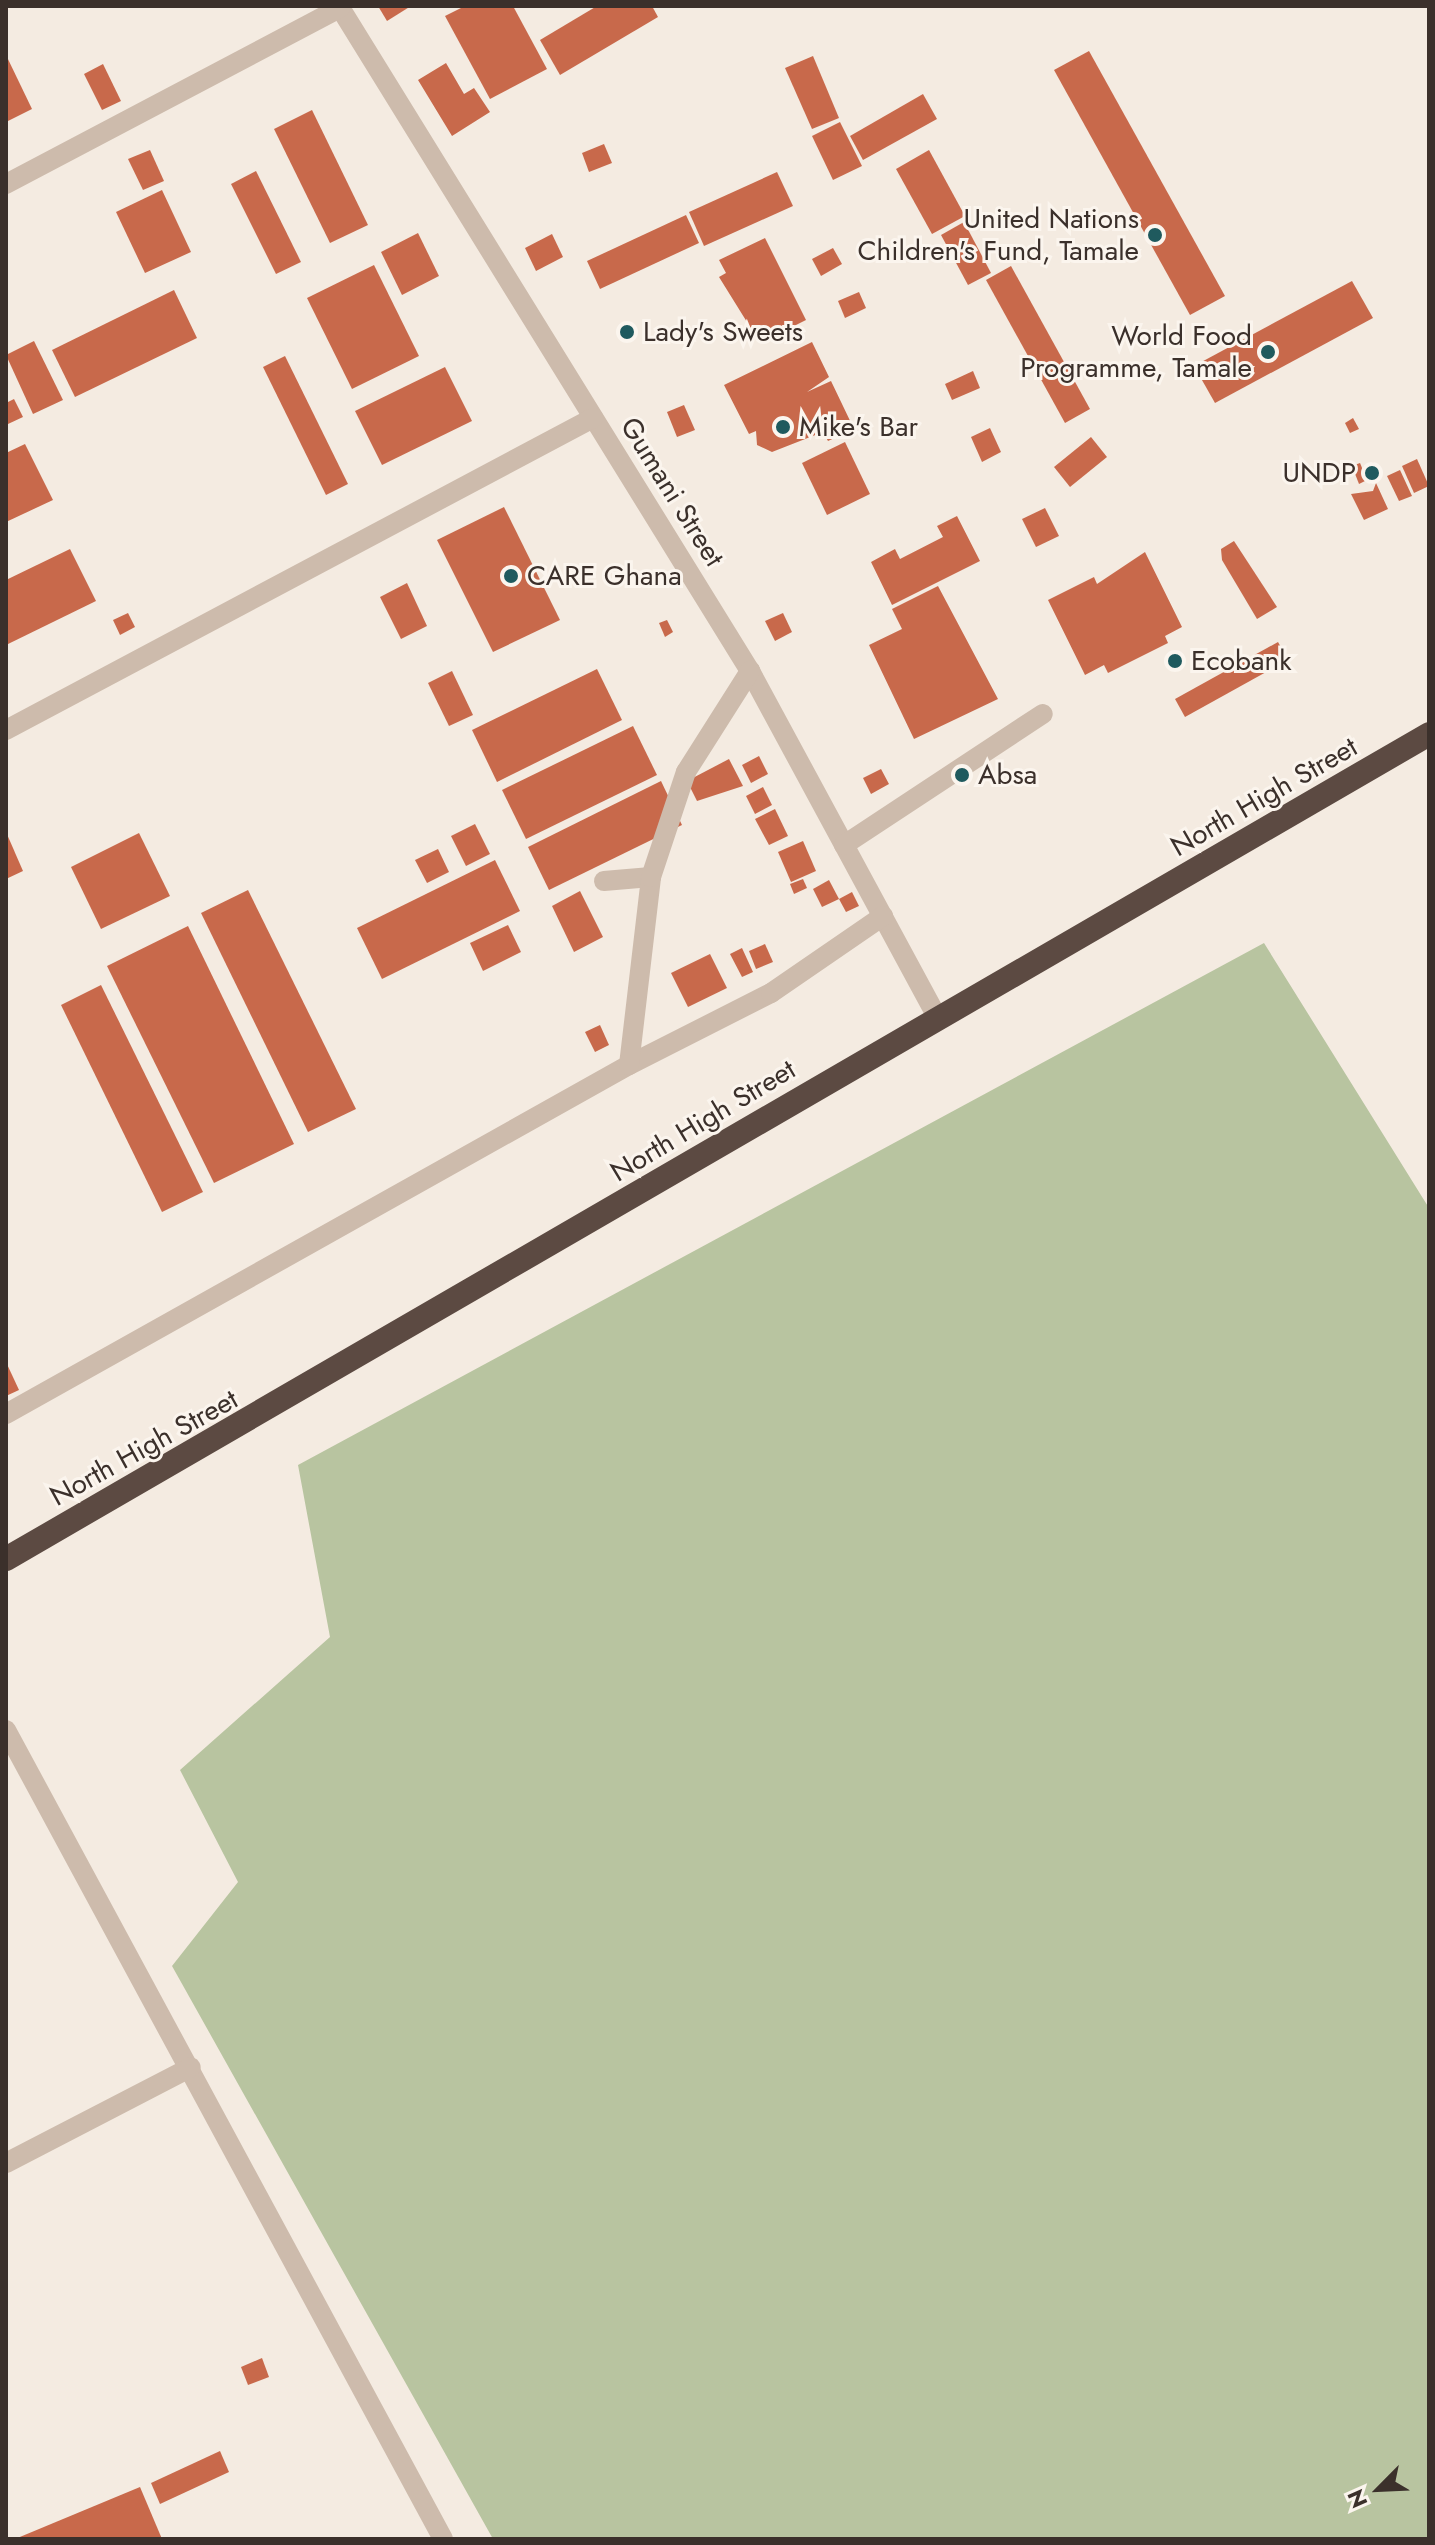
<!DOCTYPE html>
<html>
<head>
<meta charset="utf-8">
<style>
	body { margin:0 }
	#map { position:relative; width:1435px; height:2545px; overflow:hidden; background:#f4ebe1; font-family:Jost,sans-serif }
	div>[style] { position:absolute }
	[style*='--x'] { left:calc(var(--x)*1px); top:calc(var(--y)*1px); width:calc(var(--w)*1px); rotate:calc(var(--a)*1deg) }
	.green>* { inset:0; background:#b8c4a0 }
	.building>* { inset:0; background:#c8694b }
	.minor>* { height:20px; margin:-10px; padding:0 10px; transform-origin:10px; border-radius:10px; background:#cdbbac }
	.highway>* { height:24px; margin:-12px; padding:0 12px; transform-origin:12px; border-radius:12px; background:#5c4a42 }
	.dots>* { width:22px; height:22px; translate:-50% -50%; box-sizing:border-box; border:4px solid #fbf5ee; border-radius:50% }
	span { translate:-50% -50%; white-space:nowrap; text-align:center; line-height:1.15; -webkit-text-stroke:6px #fbf5ee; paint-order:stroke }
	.poi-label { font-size:28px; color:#3b302b }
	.right { translate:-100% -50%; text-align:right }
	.left { translate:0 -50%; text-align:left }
	.street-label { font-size:28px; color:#3b302b }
	.frame { position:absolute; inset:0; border:8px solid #3b302b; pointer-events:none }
	.north { position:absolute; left:1339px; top:2449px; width:80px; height:80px; -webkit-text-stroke:6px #fbf5ee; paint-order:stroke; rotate:246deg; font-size:22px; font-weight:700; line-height:32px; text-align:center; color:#3b302b }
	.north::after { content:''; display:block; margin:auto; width:28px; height:36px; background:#3b302b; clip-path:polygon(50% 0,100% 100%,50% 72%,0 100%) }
</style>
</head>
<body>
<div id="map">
	<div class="green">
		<div style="clip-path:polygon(1264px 943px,1429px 1208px,1429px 2539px,493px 2539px,172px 1966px,238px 1882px,180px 1770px,330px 1637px,298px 1465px)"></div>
	</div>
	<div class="building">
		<div style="clip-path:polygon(378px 6px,411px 6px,387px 21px)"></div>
		<div style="clip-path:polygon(465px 6px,513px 6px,547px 69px,490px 99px,445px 16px)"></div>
		<div style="clip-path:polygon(597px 6px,652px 6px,658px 17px,560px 75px,540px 40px)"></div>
		<div style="clip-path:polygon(1089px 51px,1225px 296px,1190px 315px,1054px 70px)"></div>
		<div style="clip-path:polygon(6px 55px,32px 109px,6px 122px)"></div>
		<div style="clip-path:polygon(813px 56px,839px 118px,812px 129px,785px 68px)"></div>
		<div style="clip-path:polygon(446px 63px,464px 94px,474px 88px,490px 112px,452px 136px,418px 80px)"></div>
		<div style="clip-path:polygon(103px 64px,121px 101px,102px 110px,84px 74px)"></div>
		<div style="clip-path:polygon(923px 94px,937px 119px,863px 160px,850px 136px)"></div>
		<div style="clip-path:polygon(312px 110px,368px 225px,330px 243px,274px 129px)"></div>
		<div style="clip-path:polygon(840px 122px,862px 166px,833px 180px,812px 136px)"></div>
		<div style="clip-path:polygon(604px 144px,612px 163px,589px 172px,582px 153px)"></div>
		<div style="clip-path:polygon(150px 150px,164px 181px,143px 190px,128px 159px)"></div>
		<div style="clip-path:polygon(929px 150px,965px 216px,932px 234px,896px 169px)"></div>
		<div style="clip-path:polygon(256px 171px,301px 262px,276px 274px,231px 184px)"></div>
		<div style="clip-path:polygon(777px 172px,793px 206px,704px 246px,689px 212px)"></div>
		<div style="clip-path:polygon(162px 190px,191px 252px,145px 273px,116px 212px)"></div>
		<div style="clip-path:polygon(686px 215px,699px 243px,600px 289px,587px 261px)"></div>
		<div style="clip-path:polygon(964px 222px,991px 273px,968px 285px,941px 235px)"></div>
		<div style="clip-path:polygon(418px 233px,439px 276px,402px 295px,381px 252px)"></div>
		<div style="clip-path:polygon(552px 234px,563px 257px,536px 271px,525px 248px)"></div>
		<div style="clip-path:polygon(765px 238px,806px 320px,760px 343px,719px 277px,726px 273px,719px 260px)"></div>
		<div style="clip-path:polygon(833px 248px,842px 264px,821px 276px,812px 259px)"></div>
		<div style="clip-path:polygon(374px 265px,419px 356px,352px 389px,307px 298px)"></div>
		<div style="clip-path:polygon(1011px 266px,1090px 409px,1065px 423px,986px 280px)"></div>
		<div style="clip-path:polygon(1352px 281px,1373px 318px,1215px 403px,1194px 366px)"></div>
		<div style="clip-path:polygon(174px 290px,197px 338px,75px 397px,52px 350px)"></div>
		<div style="clip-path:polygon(859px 292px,866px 308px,845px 318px,838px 301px)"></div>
		<div style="clip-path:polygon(34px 341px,63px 400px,33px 414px,6px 355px)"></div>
		<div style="clip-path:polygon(812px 342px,829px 377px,807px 392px,831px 381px,854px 429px,828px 441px,823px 432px,772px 452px,757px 445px,756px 431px,749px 434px,724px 385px)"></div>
		<div style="clip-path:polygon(285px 356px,348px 484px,326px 495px,263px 367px)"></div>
		<div style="clip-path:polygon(445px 367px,472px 421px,382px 465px,355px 411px)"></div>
		<div style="clip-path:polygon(973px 371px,980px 388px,952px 400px,945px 384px)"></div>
		<div style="clip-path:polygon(14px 399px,23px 417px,8px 424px,6px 403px)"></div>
		<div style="clip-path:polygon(684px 405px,695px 430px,677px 437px,667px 412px)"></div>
		<div style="clip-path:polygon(1353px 418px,1359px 429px,1350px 433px,1345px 423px)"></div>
		<div style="clip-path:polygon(990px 428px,1001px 452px,982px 462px,971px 437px)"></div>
		<div style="clip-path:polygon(1091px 437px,1107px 457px,1070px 487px,1054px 467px)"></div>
		<div style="clip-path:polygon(845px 442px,870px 494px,827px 515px,802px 463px)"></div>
		<div style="clip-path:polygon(25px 444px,53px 500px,6px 522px,6px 453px)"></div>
		<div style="clip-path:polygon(1417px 459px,1429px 486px,1414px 493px,1402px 466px)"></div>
		<div style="clip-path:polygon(1373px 462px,1380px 479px,1371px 484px,1363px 467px)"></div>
		<div style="clip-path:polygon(1360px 463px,1367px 480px,1359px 484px,1352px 466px)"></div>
		<div style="clip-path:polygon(1400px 470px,1412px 496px,1399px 501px,1387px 476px)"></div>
		<div style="clip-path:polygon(1376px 483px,1388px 509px,1364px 520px,1351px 494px,1373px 491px)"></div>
		<div style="clip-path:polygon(504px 507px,560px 620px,493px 652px,437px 540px)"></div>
		<div style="clip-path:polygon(1045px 508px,1059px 536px,1036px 547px,1022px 519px)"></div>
		<div style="clip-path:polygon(957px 516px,980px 561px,892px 605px,871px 562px,895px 549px,900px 559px,943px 537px,937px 526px)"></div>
		<div style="clip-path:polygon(1234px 541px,1277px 607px,1257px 619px,1222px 560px,1221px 549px)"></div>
		<div style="clip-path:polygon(70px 549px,96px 601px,6px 645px,6px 580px)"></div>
		<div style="clip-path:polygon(1145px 552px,1182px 627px,1165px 636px,1168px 643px,1108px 673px,1104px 665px,1085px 675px,1048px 600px,1094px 577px,1097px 584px)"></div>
		<div style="clip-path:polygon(407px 583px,427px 626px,401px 639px,380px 597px)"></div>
		<div style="clip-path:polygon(938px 586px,998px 699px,914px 739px,869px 645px,902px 629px,892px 609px)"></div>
		<div style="clip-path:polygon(128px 613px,135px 627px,120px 635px,113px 620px)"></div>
		<div style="clip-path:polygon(783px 613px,792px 632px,775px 641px,765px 621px)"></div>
		<div style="clip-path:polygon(667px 620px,673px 632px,665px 637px,659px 623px)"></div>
		<div style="clip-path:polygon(1278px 642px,1288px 660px,1185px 717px,1175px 699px)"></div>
		<div style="clip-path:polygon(597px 669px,622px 720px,497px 782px,472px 730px)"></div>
		<div style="clip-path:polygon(452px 671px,473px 715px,449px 726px,428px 683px)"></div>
		<div style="clip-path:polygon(633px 726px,657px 775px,526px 839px,502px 790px)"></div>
		<div style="clip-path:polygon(759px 756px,768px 774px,751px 783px,742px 765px)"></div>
		<div style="clip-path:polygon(729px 759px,743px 786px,697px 801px,687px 781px)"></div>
		<div style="clip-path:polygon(881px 769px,889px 784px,871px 794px,863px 778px)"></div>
		<div style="clip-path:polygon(661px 781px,682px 825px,549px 890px,528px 847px)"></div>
		<div style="clip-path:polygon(763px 787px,772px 805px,755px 814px,746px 796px)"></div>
		<div style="clip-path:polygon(775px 809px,788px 836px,769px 845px,755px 819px)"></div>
		<div style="clip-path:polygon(475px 824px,490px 854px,466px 866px,451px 836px)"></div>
		<div style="clip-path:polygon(6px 832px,23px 871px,6px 879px)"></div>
		<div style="clip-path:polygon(139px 833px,170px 896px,101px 929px,71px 867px)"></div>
		<div style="clip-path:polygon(803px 841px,816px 871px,791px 882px,778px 852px)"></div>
		<div style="clip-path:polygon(438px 849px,449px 872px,427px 883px,415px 860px)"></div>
		<div style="clip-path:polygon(495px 860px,520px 911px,382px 979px,357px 928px)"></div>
		<div style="clip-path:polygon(803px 879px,807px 888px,794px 894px,790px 884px)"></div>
		<div style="clip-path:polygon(829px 880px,839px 899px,822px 907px,813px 889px)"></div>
		<div style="clip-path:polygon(248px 890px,356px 1109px,308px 1132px,201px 913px)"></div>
		<div style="clip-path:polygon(580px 891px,603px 937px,574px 952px,552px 906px)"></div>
		<div style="clip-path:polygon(852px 892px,859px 906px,846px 912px,839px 899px)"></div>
		<div style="clip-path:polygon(508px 925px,521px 952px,483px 971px,470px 943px)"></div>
		<div style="clip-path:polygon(188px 926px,294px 1144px,214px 1183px,107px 966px)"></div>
		<div style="clip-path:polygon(765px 944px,773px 962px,756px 969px,749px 951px)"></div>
		<div style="clip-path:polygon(742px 948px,753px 972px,742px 977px,730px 954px)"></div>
		<div style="clip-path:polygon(710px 954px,727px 988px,688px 1007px,671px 973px)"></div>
		<div style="clip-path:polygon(101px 985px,203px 1192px,162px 1212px,61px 1005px)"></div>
		<div style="clip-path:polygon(600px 1025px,609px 1045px,595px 1052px,585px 1032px)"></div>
		<div style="clip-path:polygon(6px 1362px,19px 1390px,6px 1396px)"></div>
		<div style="clip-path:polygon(262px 2358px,269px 2377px,248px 2385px,241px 2367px)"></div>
		<div style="clip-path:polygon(220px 2451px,229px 2472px,160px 2504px,151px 2483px)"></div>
		<div style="clip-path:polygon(140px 2487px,162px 2539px,15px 2539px)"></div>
	</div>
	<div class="minor">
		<div style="--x:339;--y:6;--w:782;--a:58.28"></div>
		<div style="--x:750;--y:671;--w:395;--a:61.6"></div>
		<div style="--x:6;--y:184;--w:378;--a:-27.8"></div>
		<div style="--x:6;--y:730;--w:665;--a:-27.99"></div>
		<div style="--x:844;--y:845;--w:238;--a:-33.4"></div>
		<div style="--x:604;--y:881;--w:47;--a:-4.9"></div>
		<div style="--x:629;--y:1065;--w:159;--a:-26.9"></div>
		<div style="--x:771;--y:993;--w:136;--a:-34.5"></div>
		<div style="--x:6;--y:1414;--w:714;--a:-29.26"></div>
		<div style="--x:629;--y:1065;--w:189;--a:-83.3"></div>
		<div style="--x:651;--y:877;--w:111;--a:-71.6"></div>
		<div style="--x:686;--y:772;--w:120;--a:-57.6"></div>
		<div style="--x:6;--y:1730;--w:919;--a:61.62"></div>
		<div style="--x:6;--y:2163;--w:208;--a:-27.4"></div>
	</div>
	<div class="highway">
		<div style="--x:6;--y:1559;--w:1645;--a:-30.1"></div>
	</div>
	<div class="dots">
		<div style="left:1155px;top:235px;background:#1f5a5e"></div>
		<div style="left:627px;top:332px;background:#1f5a5e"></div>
		<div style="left:1268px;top:352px;background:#1f5a5e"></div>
		<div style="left:783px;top:427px;background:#1f5a5e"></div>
		<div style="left:1372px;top:473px;background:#1f5a5e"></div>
		<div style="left:511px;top:576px;background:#1f5a5e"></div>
		<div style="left:1175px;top:661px;background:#1f5a5e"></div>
		<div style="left:962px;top:775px;background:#1f5a5e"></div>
	</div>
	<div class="poi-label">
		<span class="right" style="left:1139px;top:235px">United Nations<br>Children's Fund, Tamale</span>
		<span class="left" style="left:643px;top:332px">Lady's Sweets</span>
		<span class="right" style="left:1252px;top:352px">World Food<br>Programme, Tamale</span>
		<span class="left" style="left:799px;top:427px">Mike's Bar</span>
		<span class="right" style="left:1356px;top:473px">UNDP</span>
		<span class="left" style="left:527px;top:576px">CARE Ghana</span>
		<span class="left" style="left:1191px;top:661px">Ecobank</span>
		<span class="left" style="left:978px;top:775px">Absa</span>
	</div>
	<div class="street-label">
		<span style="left:672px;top:492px;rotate:58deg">Gumani Street</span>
		<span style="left:1264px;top:797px;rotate:-30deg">North High Street</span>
		<span style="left:703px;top:1121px;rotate:-31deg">North High Street</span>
		<span style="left:144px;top:1448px;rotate:-29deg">North High Street</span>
	</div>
	<div class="frame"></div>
	<div class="north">N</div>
</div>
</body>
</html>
